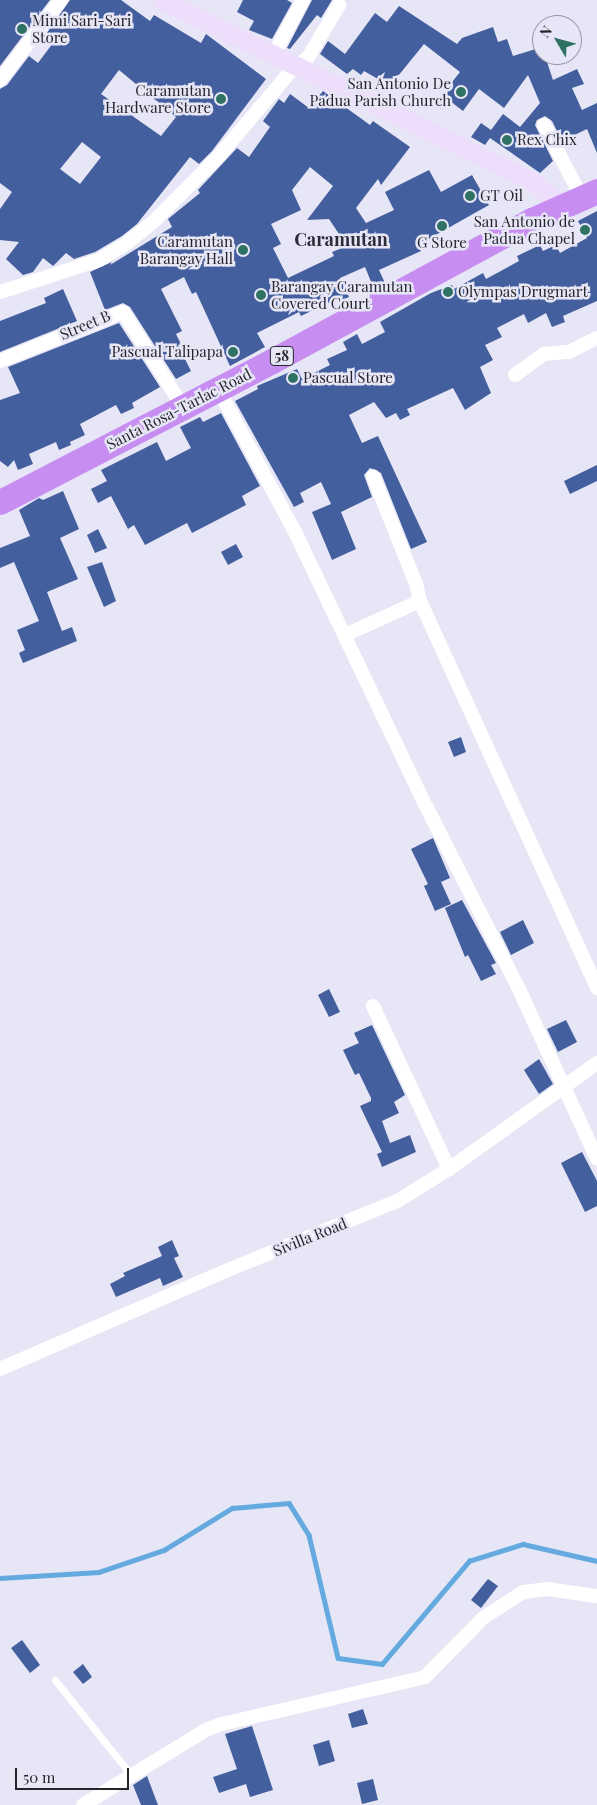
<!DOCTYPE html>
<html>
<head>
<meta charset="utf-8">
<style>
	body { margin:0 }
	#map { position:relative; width:597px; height:1805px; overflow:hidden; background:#e6e6f7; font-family:"Playfair Display",serif }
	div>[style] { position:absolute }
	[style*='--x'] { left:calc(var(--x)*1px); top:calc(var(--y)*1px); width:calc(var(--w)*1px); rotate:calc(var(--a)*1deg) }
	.stream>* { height:4.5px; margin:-2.25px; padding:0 2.25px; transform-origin:2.25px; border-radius:2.25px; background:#64aade }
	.building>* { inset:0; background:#445f9d }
	.lane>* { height:7px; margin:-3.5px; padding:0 3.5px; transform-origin:3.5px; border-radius:3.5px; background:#fff }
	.street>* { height:14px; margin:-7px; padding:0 7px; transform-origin:7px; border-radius:7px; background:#fff }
	.secondary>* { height:19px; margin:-9.5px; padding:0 9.5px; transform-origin:9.5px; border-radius:9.5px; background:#eeddfb }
	.highway>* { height:25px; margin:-12.5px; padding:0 12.5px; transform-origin:12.5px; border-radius:12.5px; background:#c78df1 }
	.dots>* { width:14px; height:14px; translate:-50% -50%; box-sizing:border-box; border:2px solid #e6e6f7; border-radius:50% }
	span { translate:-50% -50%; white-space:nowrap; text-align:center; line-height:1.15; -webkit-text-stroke:5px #e6e6f7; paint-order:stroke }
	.shield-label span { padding:1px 4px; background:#e6e6f7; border:1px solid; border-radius:4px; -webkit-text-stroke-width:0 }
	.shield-label { font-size:14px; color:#25242b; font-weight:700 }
	.poi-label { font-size:15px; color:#25242b }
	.left { translate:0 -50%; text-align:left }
	.right { translate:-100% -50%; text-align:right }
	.street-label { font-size:15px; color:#25242b }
	.quarter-label { font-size:18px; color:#2d2c39; font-weight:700 }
	.north { position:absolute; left:532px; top:15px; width:50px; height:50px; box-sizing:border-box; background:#e6e6f7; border:1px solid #9998a5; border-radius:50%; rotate:307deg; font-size:14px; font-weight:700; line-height:20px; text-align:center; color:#25242b }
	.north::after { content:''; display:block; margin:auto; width:18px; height:22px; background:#2f7162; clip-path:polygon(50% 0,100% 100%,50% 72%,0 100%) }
	.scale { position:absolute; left:15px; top:1768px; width:114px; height:22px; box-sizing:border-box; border:2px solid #25242b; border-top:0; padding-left:6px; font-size:15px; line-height:18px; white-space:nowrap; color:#25242b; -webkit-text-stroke:4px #e6e6f7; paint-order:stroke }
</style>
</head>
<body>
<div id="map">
	<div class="stream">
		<div style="--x:0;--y:1578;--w:99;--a:-3.5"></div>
		<div style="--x:99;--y:1572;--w:69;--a:-18.7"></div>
		<div style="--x:164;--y:1550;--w:80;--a:-31.7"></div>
		<div style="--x:232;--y:1508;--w:57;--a:-5"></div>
		<div style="--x:289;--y:1503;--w:38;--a:58"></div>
		<div style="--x:309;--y:1535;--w:126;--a:76.7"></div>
		<div style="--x:338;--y:1658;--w:44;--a:7.8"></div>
		<div style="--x:382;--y:1664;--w:135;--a:-49.8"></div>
		<div style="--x:469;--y:1561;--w:57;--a:-17.5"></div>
		<div style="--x:523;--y:1544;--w:76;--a:12.9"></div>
	</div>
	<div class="building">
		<div style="clip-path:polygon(0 0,50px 0,0 66px)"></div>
		<div style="clip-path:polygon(evenodd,70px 0,121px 0,150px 21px,154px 15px,201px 43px,206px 34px,266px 79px,212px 151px,199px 164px,190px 157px,137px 224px,122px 236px,95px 252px,74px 259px,66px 253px,53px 266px,43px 258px,33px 272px,23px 275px,6px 259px,19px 242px,0 240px,0 209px,12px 192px,0 183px,0 89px,7px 85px,29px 56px,38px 63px,53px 43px,44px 37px,70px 0,119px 70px,176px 117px,161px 136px,101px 94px,119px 70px,70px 0,82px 142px,101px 157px,80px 184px,60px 169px,82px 142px)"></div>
		<div style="clip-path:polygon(243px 0,287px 0,292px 3px,272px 39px,249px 30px,254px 21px,237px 12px)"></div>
		<div style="clip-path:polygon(312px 0,332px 0,321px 18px,317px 15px,290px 49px,287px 48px)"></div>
		<div style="clip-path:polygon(399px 6px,457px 44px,462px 38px,493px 27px,498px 42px,507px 39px,513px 56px,542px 47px,553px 80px,577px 69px,584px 84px,572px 88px,582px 110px,597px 103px,597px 153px,587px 129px,562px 141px,552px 121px,545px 116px,537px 120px,535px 125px,553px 161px,540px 173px,490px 138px,485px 145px,471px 137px,481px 123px,491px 130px,503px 114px,520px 127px,540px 103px,528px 75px,504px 108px,479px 89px,463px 111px,442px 95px,460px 72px,424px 44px,390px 86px,364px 71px,361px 75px,353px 69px,347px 74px,320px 54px,328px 41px,345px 54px,375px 13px,387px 22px)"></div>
		<div style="clip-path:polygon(evenodd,323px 91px,370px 125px,373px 121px,410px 147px,381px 185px,378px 179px,356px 208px,366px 223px,394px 210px,385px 192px,429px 170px,441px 192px,472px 175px,489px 205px,418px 245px,421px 251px,379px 270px,385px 283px,374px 289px,365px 267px,340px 278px,349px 297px,338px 302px,336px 299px,301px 316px,299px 312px,257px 333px,265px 347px,230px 366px,196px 292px,192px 294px,184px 277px,161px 289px,182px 331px,176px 334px,181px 344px,178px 345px,191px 371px,176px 379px,130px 307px,123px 303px,105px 310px,90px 272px,112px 262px,110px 265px,172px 227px,168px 219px,200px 193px,198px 190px,237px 148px,249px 157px,270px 127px,263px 121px,279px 99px,284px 103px,290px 94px,309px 108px,323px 91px,310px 167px,333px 186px,307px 220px,329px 219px,347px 246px,332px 252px,334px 256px,288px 278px,273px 248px,281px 244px,271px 224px,301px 210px,292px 190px,310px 167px)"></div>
		<div style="clip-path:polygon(597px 211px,597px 301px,563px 316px,565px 322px,552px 327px,546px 313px,528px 323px,524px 314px,497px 328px,502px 337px,485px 345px,493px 360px,480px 367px,491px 393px,465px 410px,453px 388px,407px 409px,410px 415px,400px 420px,396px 413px,386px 418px,374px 402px,349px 415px,362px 443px,378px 436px,427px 542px,411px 549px,381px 473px,370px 468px,364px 475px,372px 497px,341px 512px,356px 549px,332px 560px,312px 512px,331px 504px,321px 482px,300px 493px,304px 502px,294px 507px,235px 401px,258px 389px,257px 386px,297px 369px,302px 379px,330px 365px,327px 359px,347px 350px,343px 342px,357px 334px,362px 344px,385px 332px,380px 322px,431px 293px,452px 285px,454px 289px,483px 273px,486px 279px,519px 261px,517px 256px,540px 245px,543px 251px,556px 245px,560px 253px,587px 238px,578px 221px)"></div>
		<div style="clip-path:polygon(63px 289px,77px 321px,0 352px,0 321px,46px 303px,44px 298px)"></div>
		<div style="clip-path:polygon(119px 323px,160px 387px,132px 403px,134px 408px,121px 414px,116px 405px,80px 424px,85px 435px,70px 442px,71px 445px,59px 450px,56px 442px,29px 454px,33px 464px,18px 470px,14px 460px,8px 467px,0 461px,0 400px,20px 393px,8px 367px)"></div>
		<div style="clip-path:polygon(221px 413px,260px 486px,242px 496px,246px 505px,192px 533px,187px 523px,145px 545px,134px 525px,128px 529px,111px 496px,98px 503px,91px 489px,107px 481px,101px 470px,157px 442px,166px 461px,191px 448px,180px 427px,200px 417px,203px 422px)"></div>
		<div style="clip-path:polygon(597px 465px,597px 481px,570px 494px,564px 481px)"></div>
		<div style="clip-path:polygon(63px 491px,79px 529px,60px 538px,78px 579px,47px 592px,62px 631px,72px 627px,77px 641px,23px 663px,19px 653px,25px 650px,17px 630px,39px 621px,14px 562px,0 568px,0 548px,30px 536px,19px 510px,39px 498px,43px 500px)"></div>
		<div style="clip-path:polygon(98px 529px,107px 548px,95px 553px,87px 535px)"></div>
		<div style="clip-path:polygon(236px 544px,243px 557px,228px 565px,221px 552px)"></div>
		<div style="clip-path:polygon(102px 562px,116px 601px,104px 607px,87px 567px)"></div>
		<div style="clip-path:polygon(461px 737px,466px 752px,454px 757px,448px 742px)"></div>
		<div style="clip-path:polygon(433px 838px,450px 878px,441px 882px,451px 904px,435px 911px,424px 886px,428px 884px,411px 849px)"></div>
		<div style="clip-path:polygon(462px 900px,496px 963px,491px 965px,496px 974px,481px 981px,468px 955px,465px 957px,445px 908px)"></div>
		<div style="clip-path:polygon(523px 920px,534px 943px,511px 955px,500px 932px)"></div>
		<div style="clip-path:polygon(329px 989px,340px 1012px,329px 1017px,318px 995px)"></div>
		<div style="clip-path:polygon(566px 1020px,577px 1042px,558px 1052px,547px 1029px)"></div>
		<div style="clip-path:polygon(372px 1025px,405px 1095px,394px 1102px,399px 1113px,382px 1121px,390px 1143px,410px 1135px,416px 1152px,382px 1167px,377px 1154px,382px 1152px,360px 1106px,371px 1101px,371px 1098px,359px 1073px,355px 1075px,343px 1050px,359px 1043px,354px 1033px)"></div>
		<div style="clip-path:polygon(539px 1059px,553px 1084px,539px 1094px,524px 1070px)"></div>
		<div style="clip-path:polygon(582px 1152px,597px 1181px,597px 1206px,585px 1212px,561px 1163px)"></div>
		<div style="clip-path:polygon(172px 1240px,179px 1256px,174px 1258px,183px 1277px,163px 1286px,160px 1278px,116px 1297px,110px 1284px,125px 1276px,123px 1273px,162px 1256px,158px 1247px)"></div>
		<div style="clip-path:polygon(488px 1579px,498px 1586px,481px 1608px,471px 1600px)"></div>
		<div style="clip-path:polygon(22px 1640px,40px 1665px,30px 1673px,11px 1648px)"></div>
		<div style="clip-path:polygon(83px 1664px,92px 1677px,83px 1684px,73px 1672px)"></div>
		<div style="clip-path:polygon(363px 1709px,368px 1724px,352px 1728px,348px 1714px)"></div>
		<div style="clip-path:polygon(252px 1726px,273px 1790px,250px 1797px,246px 1784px,219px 1793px,213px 1777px,237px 1769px,225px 1734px)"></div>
		<div style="clip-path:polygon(329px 1740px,335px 1761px,319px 1766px,313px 1745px)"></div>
		<div style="clip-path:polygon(147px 1776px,158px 1805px,141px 1805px,133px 1785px)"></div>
		<div style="clip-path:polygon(373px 1779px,378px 1800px,362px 1804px,357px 1783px)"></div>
	</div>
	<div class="lane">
		<div style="--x:55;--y:1680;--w:122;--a:51.3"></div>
	</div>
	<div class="street">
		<div style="--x:274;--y:54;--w:61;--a:-61.8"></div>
		<div style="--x:0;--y:80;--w:101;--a:-52.7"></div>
		<div style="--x:544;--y:125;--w:82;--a:62.5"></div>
		<div style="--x:0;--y:292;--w:104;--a:-17.9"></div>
		<div style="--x:99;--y:260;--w:33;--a:-31"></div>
		<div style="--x:127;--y:243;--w:36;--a:-39"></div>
		<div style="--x:155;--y:220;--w:89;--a:-45"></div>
		<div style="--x:218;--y:157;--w:121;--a:-49.7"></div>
		<div style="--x:296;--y:65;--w:13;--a:-29"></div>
		<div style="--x:307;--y:59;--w:63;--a:-59.3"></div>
		<div style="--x:0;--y:361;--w:132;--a:-21.7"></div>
		<div style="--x:123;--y:312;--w:112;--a:57.7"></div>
		<div style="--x:515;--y:375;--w:36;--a:-36"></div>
		<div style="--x:544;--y:354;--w:25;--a:-5"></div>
		<div style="--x:569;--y:352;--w:31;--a:-27"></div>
		<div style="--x:218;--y:389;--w:165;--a:61.7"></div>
		<div style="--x:296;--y:534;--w:301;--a:64.5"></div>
		<div style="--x:426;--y:806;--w:203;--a:63.1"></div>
		<div style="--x:518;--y:987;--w:189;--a:65.3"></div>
		<div style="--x:420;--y:601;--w:426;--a:65.4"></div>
		<div style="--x:345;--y:635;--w:82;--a:-24.4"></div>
		<div style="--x:420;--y:601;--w:17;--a:-103"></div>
		<div style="--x:416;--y:584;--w:116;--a:-111.7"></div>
		<div style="--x:373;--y:1006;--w:180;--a:65"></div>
		<div style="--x:0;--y:1369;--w:243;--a:-23.5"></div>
		<div style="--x:223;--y:1272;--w:190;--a:-22.2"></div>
		<div style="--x:399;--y:1200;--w:59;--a:-31.8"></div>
		<div style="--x:449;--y:1169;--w:182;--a:-35.6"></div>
		<div style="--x:83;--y:1805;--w:144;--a:-31.4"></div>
		<div style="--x:206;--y:1730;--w:17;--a:-21"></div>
		<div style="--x:222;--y:1724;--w:208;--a:-13"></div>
		<div style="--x:425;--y:1677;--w:83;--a:-45.5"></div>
		<div style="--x:483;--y:1618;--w:48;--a:-33"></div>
		<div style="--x:523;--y:1592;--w:24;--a:-7"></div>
		<div style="--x:547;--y:1589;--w:50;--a:8"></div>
	</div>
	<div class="secondary">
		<div style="--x:162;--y:0;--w:412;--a:26.1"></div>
		<div style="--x:532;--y:181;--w:40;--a:39"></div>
	</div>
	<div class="highway">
		<div style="--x:0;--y:502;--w:306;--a:-27.4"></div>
		<div style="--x:272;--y:361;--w:296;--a:-28.5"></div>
		<div style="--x:532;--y:220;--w:71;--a:-24"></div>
	</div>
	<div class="dots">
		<div style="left:22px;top:29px;background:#2f7162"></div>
		<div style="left:461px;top:92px;background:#2f7162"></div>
		<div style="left:221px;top:99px;background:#2f7162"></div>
		<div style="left:507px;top:140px;background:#2f7162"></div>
		<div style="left:470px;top:196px;background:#2f7162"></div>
		<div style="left:442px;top:226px;background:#2f7162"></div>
		<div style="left:585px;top:230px;background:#2f7162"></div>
		<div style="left:243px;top:250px;background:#2f7162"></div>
		<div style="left:448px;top:292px;background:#2f7162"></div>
		<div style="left:261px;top:295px;background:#2f7162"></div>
		<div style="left:233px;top:352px;background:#2f7162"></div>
		<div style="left:293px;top:378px;background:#2f7162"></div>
	</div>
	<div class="shield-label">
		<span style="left:282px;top:356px">58</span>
	</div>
	<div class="poi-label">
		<span class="left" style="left:32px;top:29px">Mimi Sari-Sari<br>Store</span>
		<span class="right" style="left:451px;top:92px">San Antonio De<br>Padua Parish Church</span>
		<span class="right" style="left:211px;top:99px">Caramutan<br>Hardware Store</span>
		<span class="left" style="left:517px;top:140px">Rex Chix</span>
		<span class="left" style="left:480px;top:196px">GT Oil</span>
		<span class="right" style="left:575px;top:230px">San Antonio de<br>Padua Chapel</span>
		<span class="right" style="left:233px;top:250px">Caramutan<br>Barangay Hall</span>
		<span style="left:442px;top:243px">G Store</span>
		<span class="left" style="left:271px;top:295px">Barangay Caramutan<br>Covered Court</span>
		<span class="left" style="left:458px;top:292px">Olympas Drugmart</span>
		<span class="right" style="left:223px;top:352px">Pascual Talipapa</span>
		<span class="left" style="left:303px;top:378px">Pascual Store</span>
	</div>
	<div class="street-label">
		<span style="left:85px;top:325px;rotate:-23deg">Street B</span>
		<span style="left:179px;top:409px;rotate:-27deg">Santa Rosa-Tarlac Road</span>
		<span style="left:310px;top:1237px;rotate:-22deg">Sivilla Road</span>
	</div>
	<div class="quarter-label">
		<span style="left:341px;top:239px">Caramutan</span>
	</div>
	<div class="north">N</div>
	<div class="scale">50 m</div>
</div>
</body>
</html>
